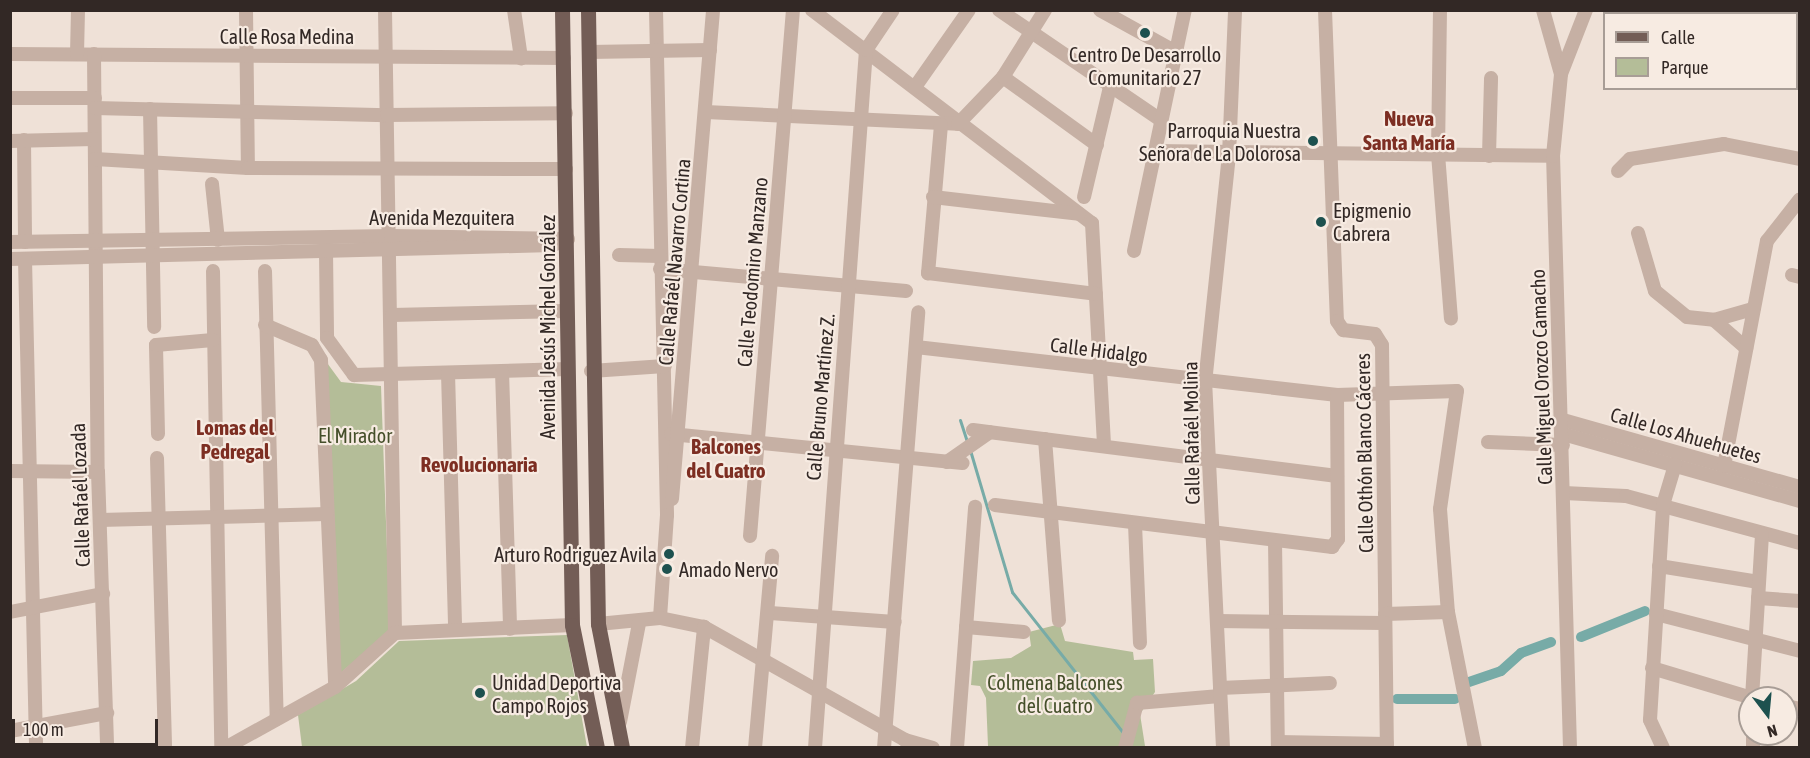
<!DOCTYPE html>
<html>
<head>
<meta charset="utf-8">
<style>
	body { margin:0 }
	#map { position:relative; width:1810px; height:758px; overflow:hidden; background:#efe1d7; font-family:"Asap Condensed",sans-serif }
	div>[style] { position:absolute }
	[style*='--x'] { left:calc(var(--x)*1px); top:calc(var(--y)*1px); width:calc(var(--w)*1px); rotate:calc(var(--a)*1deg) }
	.green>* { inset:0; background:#b4bd98 }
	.stream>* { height:3px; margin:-1.5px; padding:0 1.5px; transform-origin:1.5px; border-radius:1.5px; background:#77aba7 }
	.canal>* { height:10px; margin:-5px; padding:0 5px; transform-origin:5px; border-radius:5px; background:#77aba7 }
	.minor>* { height:14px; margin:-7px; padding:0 7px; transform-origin:7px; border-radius:7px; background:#c6b0a4 }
	.major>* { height:15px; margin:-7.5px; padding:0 7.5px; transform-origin:7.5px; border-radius:7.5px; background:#735d56 }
	.dots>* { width:16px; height:16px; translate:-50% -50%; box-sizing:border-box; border:3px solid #f7ebe2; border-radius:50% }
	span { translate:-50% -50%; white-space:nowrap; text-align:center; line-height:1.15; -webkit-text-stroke:4.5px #f7ebe2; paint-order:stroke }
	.street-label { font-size:20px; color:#322825 }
	.poi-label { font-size:20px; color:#322825 }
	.right { translate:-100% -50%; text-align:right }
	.left { translate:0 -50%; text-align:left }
	.park-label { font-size:20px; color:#454f2a }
	.neighbourhood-label { font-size:21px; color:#7d2e22; font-weight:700 }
	.frame { position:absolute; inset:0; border:12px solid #322825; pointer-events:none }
	.legend { position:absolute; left:1603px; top:12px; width:195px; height:78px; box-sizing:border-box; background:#f7ebe2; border:2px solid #a89d96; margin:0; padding:8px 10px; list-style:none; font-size:18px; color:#322825 }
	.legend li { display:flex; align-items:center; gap:12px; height:30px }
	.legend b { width:30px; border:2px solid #a89d96 }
	.north { position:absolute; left:1738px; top:686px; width:60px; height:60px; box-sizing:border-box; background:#f7ebe2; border:2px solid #a89d96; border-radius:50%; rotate:164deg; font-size:16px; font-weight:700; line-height:24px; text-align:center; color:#322825 }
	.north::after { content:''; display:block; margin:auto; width:21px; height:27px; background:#1d514f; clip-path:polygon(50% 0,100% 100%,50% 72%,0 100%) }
	.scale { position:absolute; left:12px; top:719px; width:146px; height:27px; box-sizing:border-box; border:3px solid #322825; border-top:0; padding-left:8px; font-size:18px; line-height:21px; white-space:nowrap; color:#322825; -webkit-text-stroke:4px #f7ebe2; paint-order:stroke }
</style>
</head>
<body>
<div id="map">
	<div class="green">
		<div style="clip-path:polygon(322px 356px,341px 382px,381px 386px,390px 631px,338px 675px)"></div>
		<div style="clip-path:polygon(1060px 624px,1065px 641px,1133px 652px,1134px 660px,1153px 659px,1155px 692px,1140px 714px,1145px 746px,1153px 747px,988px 746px,986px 698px,980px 686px,971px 685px,973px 661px,1011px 658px,1031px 646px,1029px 632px)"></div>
		<div style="clip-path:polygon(567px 635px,587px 747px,302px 747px,298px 715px,356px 681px,399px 641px)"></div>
	</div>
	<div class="stream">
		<div style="--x:960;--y:420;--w:25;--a:72"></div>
		<div style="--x:970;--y:450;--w:148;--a:73.5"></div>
		<div style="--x:1012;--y:592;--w:181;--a:51.7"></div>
	</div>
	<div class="canal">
		<div style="--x:1581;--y:637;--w:69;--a:-22.1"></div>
		<div style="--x:1469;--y:682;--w:34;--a:-19"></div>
		<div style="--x:1501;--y:671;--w:27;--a:-42"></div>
		<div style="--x:1521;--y:653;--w:32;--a:-20"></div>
		<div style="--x:1397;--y:699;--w:58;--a:0"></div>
	</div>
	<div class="minor">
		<div style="--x:246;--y:10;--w:158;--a:89.3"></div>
		<div style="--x:385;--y:10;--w:623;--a:89.08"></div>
		<div style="--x:514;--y:10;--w:49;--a:81.7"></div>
		<div style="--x:656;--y:10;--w:505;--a:88.75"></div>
		<div style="--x:667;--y:515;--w:103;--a:93.9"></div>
		<div style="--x:812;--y:10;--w:352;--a:37.3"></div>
		<div style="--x:1092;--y:223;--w:223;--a:86.9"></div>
		<div style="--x:999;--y:10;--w:196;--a:34.2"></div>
		<div style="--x:1100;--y:10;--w:87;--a:28.9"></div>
		<div style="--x:1325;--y:10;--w:311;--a:87.8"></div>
		<div style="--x:1337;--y:321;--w:11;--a:56"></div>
		<div style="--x:1343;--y:330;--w:32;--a:7"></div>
		<div style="--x:1375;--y:334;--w:13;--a:58"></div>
		<div style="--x:1382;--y:345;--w:403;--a:89.3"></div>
		<div style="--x:1440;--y:10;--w:144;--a:90.8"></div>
		<div style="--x:1438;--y:154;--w:165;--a:85.5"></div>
		<div style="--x:1543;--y:10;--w:66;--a:74.3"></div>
		<div style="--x:589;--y:52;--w:121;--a:-0.9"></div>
		<div style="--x:10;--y:54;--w:554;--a:0.41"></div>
		<div style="--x:77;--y:54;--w:44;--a:-88.7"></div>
		<div style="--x:94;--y:54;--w:418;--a:89.5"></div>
		<div style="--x:98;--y:472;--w:276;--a:88.1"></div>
		<div style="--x:1003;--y:77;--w:116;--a:35.9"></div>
		<div style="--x:915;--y:87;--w:94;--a:-55"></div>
		<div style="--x:10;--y:98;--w:85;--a:0"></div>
		<div style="--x:95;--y:108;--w:292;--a:1.4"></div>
		<div style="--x:387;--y:115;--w:179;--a:-0.6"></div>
		<div style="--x:150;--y:109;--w:218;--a:88.9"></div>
		<div style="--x:706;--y:112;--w:252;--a:2.7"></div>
		<div style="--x:958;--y:124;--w:65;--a:-46.2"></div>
		<div style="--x:1003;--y:77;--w:79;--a:-57.9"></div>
		<div style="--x:941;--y:125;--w:149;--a:95"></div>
		<div style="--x:928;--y:273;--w:169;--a:7.1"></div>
		<div style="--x:24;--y:140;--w:102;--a:89.4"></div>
		<div style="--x:10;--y:141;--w:84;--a:-1.4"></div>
		<div style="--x:1155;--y:151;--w:398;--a:0.7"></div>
		<div style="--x:1489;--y:156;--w:78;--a:-88.5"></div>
		<div style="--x:95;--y:159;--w:153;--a:3.4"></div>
		<div style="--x:248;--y:168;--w:318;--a:0.2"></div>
		<div style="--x:1618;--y:171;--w:17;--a:-45"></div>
		<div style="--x:1630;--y:159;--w:95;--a:-9.1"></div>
		<div style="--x:1724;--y:144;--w:77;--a:11.2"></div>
		<div style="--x:212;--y:184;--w:56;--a:83.9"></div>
		<div style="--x:933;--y:197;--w:147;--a:6.6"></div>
		<div style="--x:1084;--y:197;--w:113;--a:-76.7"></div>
		<div style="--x:1638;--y:233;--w:60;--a:73.7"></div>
		<div style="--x:1655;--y:291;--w:41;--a:39.1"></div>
		<div style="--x:1687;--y:317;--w:27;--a:6"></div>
		<div style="--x:1714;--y:320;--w:41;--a:-15.8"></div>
		<div style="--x:10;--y:242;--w:381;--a:-0.9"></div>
		<div style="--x:391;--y:236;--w:177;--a:1"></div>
		<div style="--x:326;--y:251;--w:87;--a:89.3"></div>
		<div style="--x:327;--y:338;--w:46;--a:53.9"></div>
		<div style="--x:354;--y:375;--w:214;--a:-1.6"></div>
		<div style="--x:1134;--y:251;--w:246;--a:-78.1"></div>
		<div style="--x:619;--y:255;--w:41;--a:1.4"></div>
		<div style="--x:10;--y:259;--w:543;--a:-1.48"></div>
		<div style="--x:553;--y:245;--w:16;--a:-22"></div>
		<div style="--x:25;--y:259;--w:489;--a:88.7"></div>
		<div style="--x:660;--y:269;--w:247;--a:5.1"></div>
		<div style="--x:213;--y:271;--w:477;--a:89"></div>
		<div style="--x:265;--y:271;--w:448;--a:88.5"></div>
		<div style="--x:1792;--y:275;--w:8;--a:14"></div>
		<div style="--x:392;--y:315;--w:175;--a:-1.3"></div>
		<div style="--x:1714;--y:320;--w:43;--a:41.2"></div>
		<div style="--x:265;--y:325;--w:51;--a:23.1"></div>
		<div style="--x:312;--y:345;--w:17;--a:59"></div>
		<div style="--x:321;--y:360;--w:327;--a:87.5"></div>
		<div style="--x:916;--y:347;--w:424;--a:6.5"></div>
		<div style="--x:1337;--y:395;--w:120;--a:-1.9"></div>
		<div style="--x:1457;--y:391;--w:119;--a:98.2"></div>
		<div style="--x:1440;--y:509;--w:103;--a:85.6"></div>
		<div style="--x:1448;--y:612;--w:139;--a:78.8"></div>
		<div style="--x:502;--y:371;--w:258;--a:88.2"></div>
		<div style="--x:591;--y:371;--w:74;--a:-3.9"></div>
		<div style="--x:448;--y:373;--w:257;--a:88.4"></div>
		<div style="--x:1563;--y:420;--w:246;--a:15.8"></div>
		<div style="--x:973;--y:430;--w:367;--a:7.2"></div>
		<div style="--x:158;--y:434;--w:89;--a:-91.3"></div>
		<div style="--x:156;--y:345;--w:57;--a:-5"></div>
		<div style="--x:671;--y:434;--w:293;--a:5.7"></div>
		<div style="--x:1563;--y:434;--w:246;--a:15.8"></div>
		<div style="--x:1045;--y:439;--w:182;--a:85.6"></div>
		<div style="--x:1488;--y:442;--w:75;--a:2.3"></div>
		<div style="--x:157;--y:458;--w:290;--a:88.4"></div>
		<div style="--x:947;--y:462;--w:52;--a:-34.9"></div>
		<div style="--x:1724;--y:466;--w:229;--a:-79.2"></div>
		<div style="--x:1767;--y:241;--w:53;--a:-51.8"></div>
		<div style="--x:10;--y:471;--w:88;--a:0.7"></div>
		<div style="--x:1564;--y:493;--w:62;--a:2.8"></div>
		<div style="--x:1626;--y:496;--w:180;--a:15.1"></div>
		<div style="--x:672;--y:499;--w:491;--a:-85.2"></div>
		<div style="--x:995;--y:505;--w:340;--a:7.1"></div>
		<div style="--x:1332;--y:547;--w:10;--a:-53"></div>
		<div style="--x:1338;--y:539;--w:144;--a:-90.4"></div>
		<div style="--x:100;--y:520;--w:227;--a:-1.5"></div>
		<div style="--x:1135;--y:524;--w:119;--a:87.6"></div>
		<div style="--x:750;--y:536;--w:528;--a:-85.33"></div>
		<div style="--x:1275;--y:541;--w:207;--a:89.2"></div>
		<div style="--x:1659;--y:566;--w:101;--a:9.1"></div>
		<div style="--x:1758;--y:598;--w:42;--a:4.1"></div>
		<div style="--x:10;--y:612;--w:95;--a:-11"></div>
		<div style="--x:770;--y:613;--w:125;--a:4.1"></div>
		<div style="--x:1385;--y:614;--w:63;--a:-1.8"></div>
		<div style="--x:1656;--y:614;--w:149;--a:14.4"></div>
		<div style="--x:1217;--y:621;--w:168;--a:0.7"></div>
		<div style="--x:598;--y:624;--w:62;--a:-5.5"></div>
		<div style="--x:660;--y:618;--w:45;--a:11.6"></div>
		<div style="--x:704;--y:627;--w:231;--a:29.3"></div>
		<div style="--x:905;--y:740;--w:29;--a:16"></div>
		<div style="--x:966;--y:627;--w:58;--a:4.9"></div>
		<div style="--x:1652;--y:668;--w:104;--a:16.7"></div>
		<div style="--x:1220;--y:688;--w:110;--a:-2.6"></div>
		<div style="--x:1752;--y:698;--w:164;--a:-86.5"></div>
		<div style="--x:1786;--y:706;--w:14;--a:12"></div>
		<div style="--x:620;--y:722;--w:101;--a:-79.1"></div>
		<div style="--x:10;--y:731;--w:99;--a:-10.5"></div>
		<div style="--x:1753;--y:734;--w:14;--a:90"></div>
		<div style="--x:1278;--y:742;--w:109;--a:1.1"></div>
		<div style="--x:225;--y:748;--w:126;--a:-29"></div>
		<div style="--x:335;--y:687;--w:81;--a:-42"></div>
		<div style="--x:395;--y:633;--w:177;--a:-2.6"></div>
		<div style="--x:692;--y:748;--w:122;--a:-84.3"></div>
		<div style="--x:755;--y:748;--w:193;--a:-84.9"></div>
		<div style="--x:815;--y:748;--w:700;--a:-85.82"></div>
		<div style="--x:866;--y:50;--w:48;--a:-56"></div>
		<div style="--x:884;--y:748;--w:437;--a:-85.5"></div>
		<div style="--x:957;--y:748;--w:242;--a:-85.7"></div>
		<div style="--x:1125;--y:748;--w:47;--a:-75.1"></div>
		<div style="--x:1137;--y:703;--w:83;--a:-4.8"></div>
		<div style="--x:1223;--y:748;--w:365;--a:-92.8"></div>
		<div style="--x:1205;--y:383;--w:229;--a:-84"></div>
		<div style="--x:1229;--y:155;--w:145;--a:-87.6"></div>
		<div style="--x:1570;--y:748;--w:592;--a:-91.64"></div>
		<div style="--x:1553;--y:156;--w:82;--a:-84.4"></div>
		<div style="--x:1561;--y:74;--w:69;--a:-68.7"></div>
		<div style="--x:1663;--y:748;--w:31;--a:-115"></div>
		<div style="--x:1650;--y:720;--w:215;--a:-86.5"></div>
		<div style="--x:1663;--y:505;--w:42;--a:-73.3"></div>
	</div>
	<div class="major">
		<div style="--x:562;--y:10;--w:615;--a:89.07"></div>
		<div style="--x:572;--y:625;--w:126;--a:78.5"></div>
		<div style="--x:588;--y:10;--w:614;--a:89.07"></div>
		<div style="--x:598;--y:624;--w:126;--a:79"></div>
	</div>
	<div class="dots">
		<div style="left:1145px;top:33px;background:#1d514f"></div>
		<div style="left:1313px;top:141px;background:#1d514f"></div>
		<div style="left:1321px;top:222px;background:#1d514f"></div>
		<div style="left:669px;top:554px;background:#1d514f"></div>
		<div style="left:667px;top:569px;background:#1d514f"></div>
		<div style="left:480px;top:693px;background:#1d514f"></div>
	</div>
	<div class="street-label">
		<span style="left:287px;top:36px">Calle Rosa Medina</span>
		<span style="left:442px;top:217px">Avenida Mezquitera</span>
		<span style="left:674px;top:262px;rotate:-85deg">Calle Rafaél Navarro Cortina</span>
		<span style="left:752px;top:272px;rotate:-85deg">Calle Teodomiro Manzano</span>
		<span style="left:547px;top:327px;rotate:-90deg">Avenida Jesús Michel González</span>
		<span style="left:1099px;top:350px;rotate:7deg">Calle Hidalgo</span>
		<span style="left:1541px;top:377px;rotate:-92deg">Calle Miguel Orozco Camacho</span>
		<span style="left:820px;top:397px;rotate:-85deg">Calle Bruno Martínez Z.</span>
		<span style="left:1191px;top:433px;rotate:-91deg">Calle Rafaél Molina</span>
		<span style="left:1686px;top:435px;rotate:16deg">Calle Los Ahuehuetes</span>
		<span style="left:1364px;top:453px;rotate:-91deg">Calle Othón Blanco Cáceres</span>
		<span style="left:80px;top:495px;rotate:-92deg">Calle Rafaél Lozada</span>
	</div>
	<div class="poi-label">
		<span style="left:1145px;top:66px">Centro De Desarrollo<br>Comunitario 27</span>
		<span class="right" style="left:1301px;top:142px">Parroquia Nuestra<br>Señora de La Dolorosa</span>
		<span class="left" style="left:1333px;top:222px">Epigmenio<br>Cabrera</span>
		<span class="right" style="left:657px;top:554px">Arturo Rodriguez Avila</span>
		<span class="left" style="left:679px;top:569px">Amado Nervo</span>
		<span class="left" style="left:492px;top:694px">Unidad Deportiva<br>Campo Rojos</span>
	</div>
	<div class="park-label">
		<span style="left:355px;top:435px">El Mirador</span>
		<span style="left:1055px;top:694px">Colmena Balcones<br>del Cuatro</span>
	</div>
	<div class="neighbourhood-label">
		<span style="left:1409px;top:130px">Nueva<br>Santa María</span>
		<span style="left:235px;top:439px">Lomas del<br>Pedregal</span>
		<span style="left:726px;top:458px">Balcones<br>del Cuatro</span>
		<span style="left:479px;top:464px">Revolucionaria</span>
	</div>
	<div class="frame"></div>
	<ul class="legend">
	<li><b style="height:8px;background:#735d56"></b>Calle</li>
	<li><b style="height:16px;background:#b4bd98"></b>Parque</li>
	</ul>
	<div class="north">N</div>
	<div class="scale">100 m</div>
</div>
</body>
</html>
